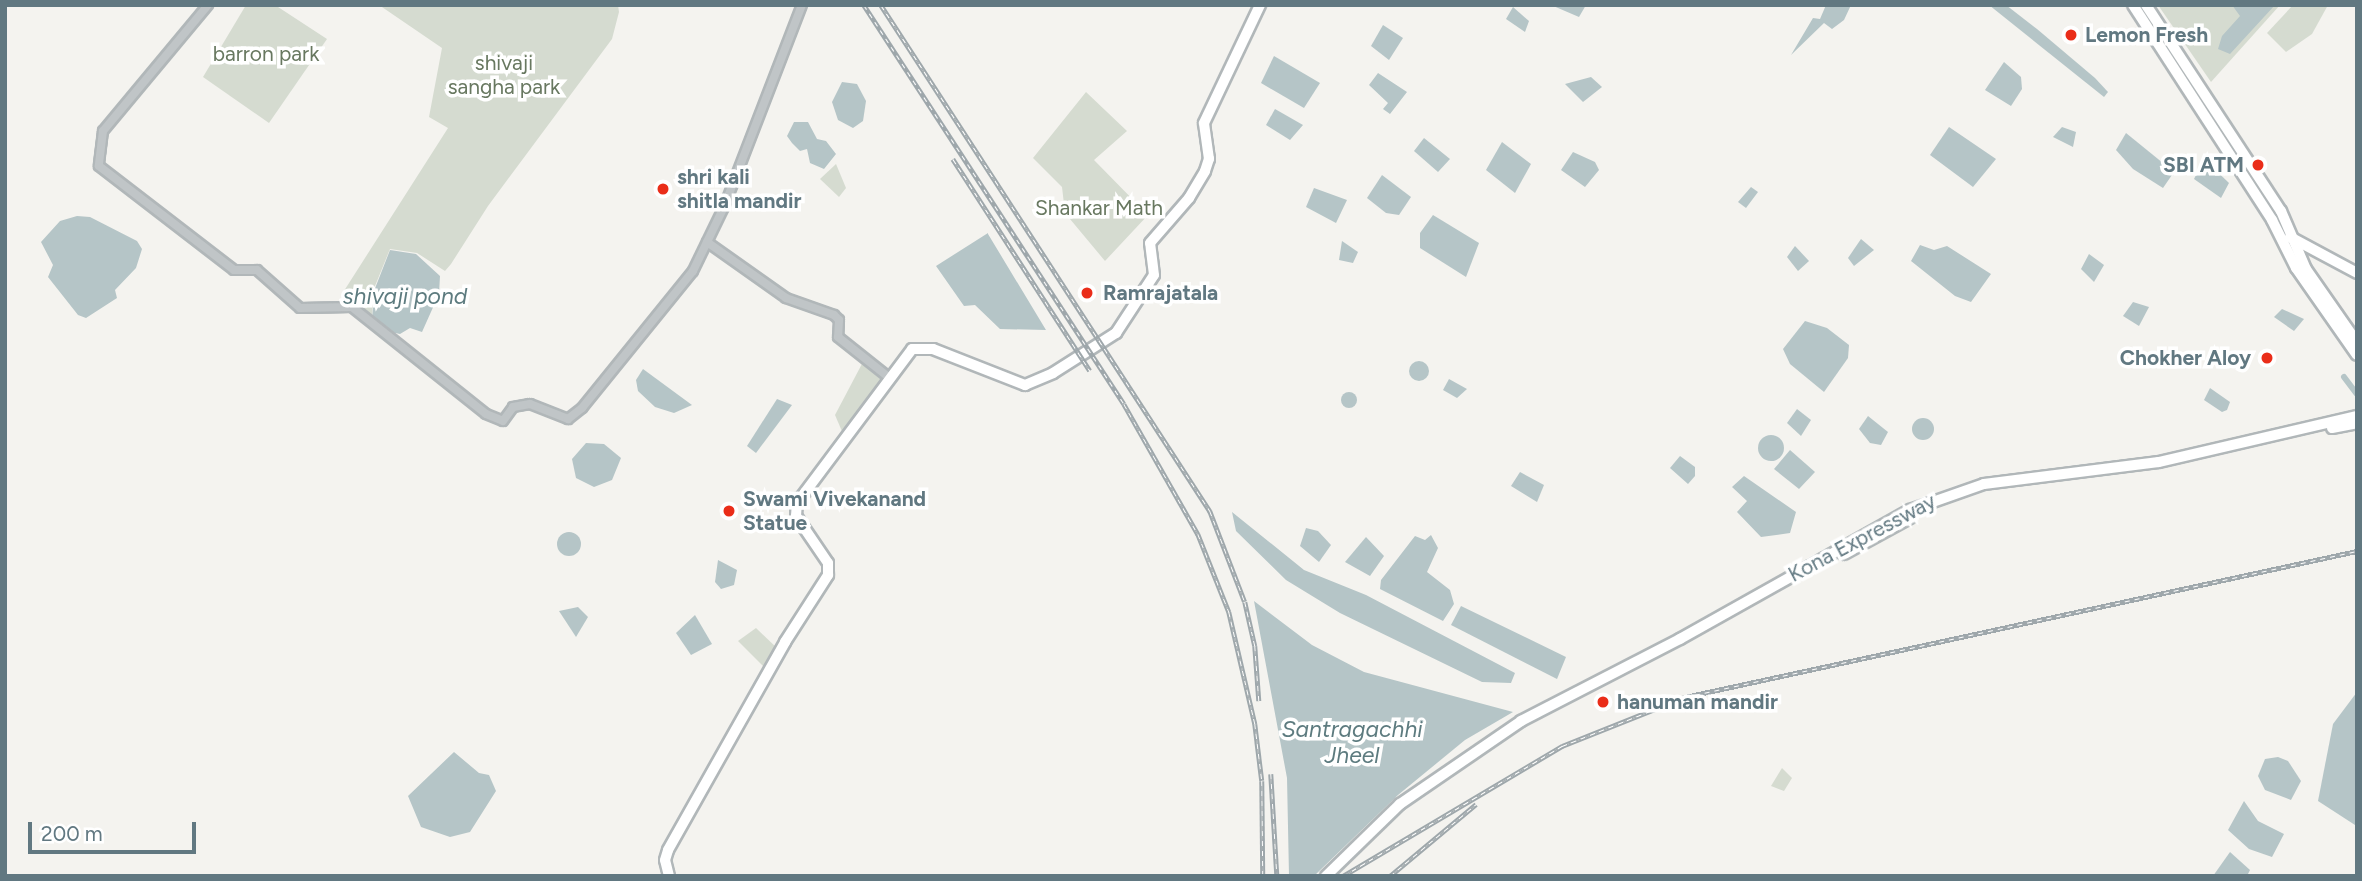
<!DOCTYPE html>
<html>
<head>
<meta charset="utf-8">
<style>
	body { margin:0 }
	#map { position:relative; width:2362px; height:881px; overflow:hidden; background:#f4f3ef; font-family:Figtree,sans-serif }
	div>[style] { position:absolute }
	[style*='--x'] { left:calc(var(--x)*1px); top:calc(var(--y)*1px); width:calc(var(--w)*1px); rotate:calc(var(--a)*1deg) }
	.green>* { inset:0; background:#d5dbd0 }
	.water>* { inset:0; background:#b5c5c7 }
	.round { border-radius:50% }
	.canal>* { height:6px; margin:-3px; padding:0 3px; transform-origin:3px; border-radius:3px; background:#b5c5c7 }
	.roads { filter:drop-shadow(2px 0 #b1b7b9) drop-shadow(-2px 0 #b1b7b9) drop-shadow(0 2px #b1b7b9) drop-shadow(0 -2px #b1b7b9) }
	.minor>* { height:8px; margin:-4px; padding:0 4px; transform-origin:4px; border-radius:4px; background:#c0c5c7 }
	.major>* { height:10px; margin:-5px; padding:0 5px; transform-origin:5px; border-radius:5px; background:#fff }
	.highway>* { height:10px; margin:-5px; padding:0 5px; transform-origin:5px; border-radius:5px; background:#fff }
	.rail>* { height:4.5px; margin-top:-2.25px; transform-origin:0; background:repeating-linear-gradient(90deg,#fff 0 5px,#9ea7ab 0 10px); box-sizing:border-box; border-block:2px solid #9ea7ab }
	.dots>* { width:19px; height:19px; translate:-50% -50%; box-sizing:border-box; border:4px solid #fff; border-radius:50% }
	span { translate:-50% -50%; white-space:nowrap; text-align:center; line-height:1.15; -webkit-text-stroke:7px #fff; paint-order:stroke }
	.poi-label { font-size:21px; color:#617881; font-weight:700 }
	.left { translate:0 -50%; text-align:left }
	.right { translate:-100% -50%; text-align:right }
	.park-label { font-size:21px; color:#687860 }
	.street-label { font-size:21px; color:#617881 }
	.water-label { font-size:23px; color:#5d7b7f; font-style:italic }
	.frame { position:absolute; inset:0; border:7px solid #617881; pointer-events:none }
	.scale { position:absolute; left:28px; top:822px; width:168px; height:32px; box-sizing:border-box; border:4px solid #617881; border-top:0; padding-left:9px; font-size:21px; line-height:24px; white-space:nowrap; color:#617881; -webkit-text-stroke:5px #fff; paint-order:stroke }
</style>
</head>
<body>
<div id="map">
	<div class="green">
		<div style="clip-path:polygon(246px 5px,275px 5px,327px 39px,269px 123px,203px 77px)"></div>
		<div style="clip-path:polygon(379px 5px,618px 5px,619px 12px,612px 39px,488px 206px,451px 264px,445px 271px,417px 253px,390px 249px,373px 291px,372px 319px,342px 294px,448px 128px,429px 117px,442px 48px)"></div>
		<div style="clip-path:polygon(2158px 5px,2280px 5px,2211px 82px)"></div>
		<div style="clip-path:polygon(2293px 5px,2328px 5px,2312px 34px,2286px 52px,2267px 33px)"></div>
		<div style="clip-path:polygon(1086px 92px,1127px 131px,1094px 160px,1148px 215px,1105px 261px,1065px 213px,1062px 187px,1033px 158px)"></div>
		<div style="clip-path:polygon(836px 164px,846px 188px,839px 197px,820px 179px)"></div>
		<div style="clip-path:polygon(864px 360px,885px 376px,844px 436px,835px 415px)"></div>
		<div style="clip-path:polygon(756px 628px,778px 649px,764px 667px,738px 641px)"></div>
		<div style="clip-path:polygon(1782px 768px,1792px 778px,1784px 791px,1771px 786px)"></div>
	</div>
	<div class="water">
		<div style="clip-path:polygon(1551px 5px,1586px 5px,1579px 17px)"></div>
		<div style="clip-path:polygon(1826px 5px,1851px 5px,1844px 20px,1832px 29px,1824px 23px,1791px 55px,1813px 18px,1820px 19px)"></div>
		<div style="clip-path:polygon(1989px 5px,2006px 5px,2037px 29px,2095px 78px,2108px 92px,2104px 97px)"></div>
		<div style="clip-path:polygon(2232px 5px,2275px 5px,2230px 54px,2218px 49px,2222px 36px,2240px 16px)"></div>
		<div style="clip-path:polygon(1513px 7px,1529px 21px,1525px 32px,1506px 19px)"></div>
		<div style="clip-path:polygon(1383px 25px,1403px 38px,1389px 60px,1371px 46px)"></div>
		<div style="clip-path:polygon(1274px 56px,1320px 83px,1304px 108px,1261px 83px)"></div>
		<div style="clip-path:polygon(2004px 62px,2021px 77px,2022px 89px,2011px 106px,1985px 90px)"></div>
		<div style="clip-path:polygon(1378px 73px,1407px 92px,1390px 114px,1383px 109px,1388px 103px,1369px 85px)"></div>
		<div style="clip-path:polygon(1591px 77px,1602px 87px,1583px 102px,1565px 84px)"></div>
		<div style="clip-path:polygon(842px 82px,857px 84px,866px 101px,863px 121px,853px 128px,838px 120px,832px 102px)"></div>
		<div style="clip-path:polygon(1275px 109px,1303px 125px,1290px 140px,1266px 125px)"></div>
		<div style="clip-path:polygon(794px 122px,808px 122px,817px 139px,826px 141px,836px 154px,824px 169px,810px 163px,807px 149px,800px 151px,792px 143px,787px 136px)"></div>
		<div style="clip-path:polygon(1949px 127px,1996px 159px,1973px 187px,1930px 155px)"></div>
		<div style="clip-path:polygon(2062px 127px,2076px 132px,2073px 147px,2053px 137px)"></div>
		<div style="clip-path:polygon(2126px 133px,2174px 172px,2163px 188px,2133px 169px,2116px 150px)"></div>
		<div style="clip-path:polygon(1424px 138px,1450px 159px,1438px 172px,1414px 151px)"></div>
		<div style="clip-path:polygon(1502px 142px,1531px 164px,1515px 193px,1486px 170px)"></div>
		<div style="clip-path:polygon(1573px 152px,1595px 162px,1599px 170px,1585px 187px,1561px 170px)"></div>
		<div style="clip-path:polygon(2204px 159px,2229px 183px,2221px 198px,2194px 179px)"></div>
		<div style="clip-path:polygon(1382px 175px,1411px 197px,1399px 215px,1386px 213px,1367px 198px)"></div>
		<div style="clip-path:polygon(1751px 187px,1758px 192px,1746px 208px,1738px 202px)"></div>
		<div style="clip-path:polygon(1314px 188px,1347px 200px,1336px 223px,1306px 207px)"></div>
		<div style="clip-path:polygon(1433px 215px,1479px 243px,1466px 277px,1420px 248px,1420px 233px)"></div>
		<div style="clip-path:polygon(77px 216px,90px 217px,137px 241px,142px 249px,136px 268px,115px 290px,117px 298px,86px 318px,78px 315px,48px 277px,53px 265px,41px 242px,60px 221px)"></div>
		<div style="clip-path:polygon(988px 233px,988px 234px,1046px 330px,1000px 329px,975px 305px,964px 306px,936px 266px)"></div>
		<div style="clip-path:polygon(1861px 239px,1874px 250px,1854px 266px,1848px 258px)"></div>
		<div style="clip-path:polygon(1342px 241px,1358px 252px,1353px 263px,1339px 260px)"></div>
		<div style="clip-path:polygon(1920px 245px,1934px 250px,1947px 246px,1991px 274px,1971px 302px,1955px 296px,1911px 261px)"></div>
		<div style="clip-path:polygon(1795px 246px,1809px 261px,1798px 271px,1787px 257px)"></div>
		<div style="clip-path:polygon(390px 250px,416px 254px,440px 276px,439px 294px,422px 332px,410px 328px,400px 334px,391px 332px,372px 321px,374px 291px)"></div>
		<div style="clip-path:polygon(2089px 254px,2104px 265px,2094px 282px,2081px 269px)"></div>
		<div style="clip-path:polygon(2133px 302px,2149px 307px,2139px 326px,2123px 316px)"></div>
		<div style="clip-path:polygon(2282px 309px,2304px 319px,2294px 331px,2274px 317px)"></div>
		<div style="clip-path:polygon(1805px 321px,1827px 328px,1849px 345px,1848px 358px,1824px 392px,1790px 364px,1783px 349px)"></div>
		<div class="round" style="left:1409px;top:361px;width:20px;height:20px"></div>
		<div style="clip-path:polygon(643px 369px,692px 405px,674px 413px,655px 407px,638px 391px,636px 380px)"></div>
		<div style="clip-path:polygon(1449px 379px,1467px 389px,1457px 398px,1443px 390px)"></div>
		<div style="clip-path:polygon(2210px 388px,2230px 402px,2227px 410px,2222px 412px,2204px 400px)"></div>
		<div class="round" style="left:1341px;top:392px;width:16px;height:16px"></div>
		<div style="clip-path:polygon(777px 399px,792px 405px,756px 453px,747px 446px)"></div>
		<div style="clip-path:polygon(1797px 409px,1811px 420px,1801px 436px,1787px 423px)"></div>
		<div style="clip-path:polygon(1868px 416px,1888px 432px,1881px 445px,1870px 443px,1859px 429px)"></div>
		<div class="round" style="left:1912px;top:418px;width:22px;height:22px"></div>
		<div class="round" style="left:1758px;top:435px;width:26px;height:26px"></div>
		<div style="clip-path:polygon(586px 443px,604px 444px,621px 458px,612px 480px,594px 487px,576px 478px,572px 459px)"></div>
		<div style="clip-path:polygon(1790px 450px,1815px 472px,1799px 489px,1774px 469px)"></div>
		<div style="clip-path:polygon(1680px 456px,1695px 467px,1695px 476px,1688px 484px,1670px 468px)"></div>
		<div style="clip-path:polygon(1520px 472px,1544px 485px,1537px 502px,1511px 486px)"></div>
		<div style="clip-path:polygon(1744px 476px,1796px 512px,1790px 533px,1761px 537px,1737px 512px,1747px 501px,1732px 487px)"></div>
		<div style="clip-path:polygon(1232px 512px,1304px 570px,1366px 595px,1515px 673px,1511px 683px,1482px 682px,1340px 613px,1286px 580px,1236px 531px)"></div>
		<div style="clip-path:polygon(1306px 528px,1318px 531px,1331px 545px,1319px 562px,1300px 546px)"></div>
		<div class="round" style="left:557px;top:532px;width:24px;height:24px"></div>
		<div style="clip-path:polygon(1431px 535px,1438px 548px,1427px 572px,1450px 590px,1454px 604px,1443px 621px,1380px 589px,1381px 580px,1415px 536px,1425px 540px)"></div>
		<div style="clip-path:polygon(1366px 537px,1384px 556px,1370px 576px,1345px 562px)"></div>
		<div style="clip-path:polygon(718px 560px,737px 570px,734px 585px,721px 589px,715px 582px)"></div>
		<div style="clip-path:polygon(1254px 601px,1312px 645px,1364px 672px,1513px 712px,1465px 740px,1398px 795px,1314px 876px,1289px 876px,1287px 778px)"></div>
		<div style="clip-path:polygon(1461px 606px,1566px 657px,1557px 679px,1451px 625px)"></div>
		<div style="clip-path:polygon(578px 607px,588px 617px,576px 637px,559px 611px)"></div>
		<div style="clip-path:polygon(695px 615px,712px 644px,691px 655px,676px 633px)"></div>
		<div style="clip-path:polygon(2357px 692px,2357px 824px,2355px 825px,2318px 801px,2333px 724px)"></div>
		<div style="clip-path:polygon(454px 752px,479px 773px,489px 775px,496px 791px,470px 832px,450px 837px,421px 827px,408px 796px)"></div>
		<div style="clip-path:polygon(2278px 757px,2288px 761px,2301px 781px,2291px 800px,2265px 790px,2258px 776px,2265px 759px)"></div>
		<div style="clip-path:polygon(2244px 801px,2258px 821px,2284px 834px,2272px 857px,2249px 849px,2228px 830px)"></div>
		<div style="clip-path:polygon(2230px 852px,2250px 870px,2247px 876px,2213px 876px)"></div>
	</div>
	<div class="canal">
		<div style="--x:2344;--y:377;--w:21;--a:53"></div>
	</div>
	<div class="roads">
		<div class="minor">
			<div style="--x:208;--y:5;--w:164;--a:129.8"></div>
			<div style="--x:103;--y:131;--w:35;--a:97"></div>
			<div style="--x:99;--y:166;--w:170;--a:37.6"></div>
			<div style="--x:234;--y:270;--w:23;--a:0"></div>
			<div style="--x:257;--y:270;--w:57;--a:41.5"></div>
			<div style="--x:300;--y:308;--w:52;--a:-1.1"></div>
			<div style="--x:352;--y:307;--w:171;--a:38.6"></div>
			<div style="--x:486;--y:414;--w:18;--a:22"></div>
			<div style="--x:503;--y:421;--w:17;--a:-54"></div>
			<div style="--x:513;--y:407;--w:17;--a:-10"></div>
			<div style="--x:530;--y:404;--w:41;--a:21.5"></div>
			<div style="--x:568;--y:419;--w:18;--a:-38"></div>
			<div style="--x:582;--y:408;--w:176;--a:-51"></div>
			<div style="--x:693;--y:271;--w:71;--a:-64.2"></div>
			<div style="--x:724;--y:207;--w:217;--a:-68.9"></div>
			<div style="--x:707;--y:242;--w:97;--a:35.3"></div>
			<div style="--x:786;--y:298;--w:51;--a:19.5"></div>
			<div style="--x:834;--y:315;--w:7;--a:45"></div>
			<div style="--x:839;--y:320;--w:17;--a:93"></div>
			<div style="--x:838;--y:337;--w:63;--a:38.5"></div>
		</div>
		<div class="major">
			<div style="--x:2133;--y:5;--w:256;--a:57.1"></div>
			<div style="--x:2272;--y:220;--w:54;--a:63.4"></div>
			<div style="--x:2296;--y:268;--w:106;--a:55"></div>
			<div style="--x:2146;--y:5;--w:246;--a:56.8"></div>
			<div style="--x:2281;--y:211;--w:63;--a:66.7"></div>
			<div style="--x:2306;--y:269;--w:89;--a:55.1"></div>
			<div style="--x:2290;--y:237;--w:76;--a:28.2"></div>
			<div style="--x:669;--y:876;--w:16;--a:-104"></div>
			<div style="--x:665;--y:860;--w:10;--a:-73"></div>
			<div style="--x:668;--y:850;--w:239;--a:-60.6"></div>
			<div style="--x:785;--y:642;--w:80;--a:-57.3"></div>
			<div style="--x:828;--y:575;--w:12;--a:-90"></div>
			<div style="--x:828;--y:563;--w:57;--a:-124.2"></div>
			<div style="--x:796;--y:516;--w:13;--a:-86"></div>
			<div style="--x:797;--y:503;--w:192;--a:-53.2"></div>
			<div style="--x:912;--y:349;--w:21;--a:0"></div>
			<div style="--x:933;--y:349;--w:99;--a:21.4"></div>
			<div style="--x:1025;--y:385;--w:30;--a:-23"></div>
			<div style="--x:1053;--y:373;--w:75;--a:-32.4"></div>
			<div style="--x:1116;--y:333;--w:69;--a:-56.8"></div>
			<div style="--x:1154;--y:275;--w:32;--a:-97"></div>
			<div style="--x:1150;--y:243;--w:60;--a:-49.1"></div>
			<div style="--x:1189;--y:198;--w:31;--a:-59"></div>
			<div style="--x:1205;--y:171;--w:13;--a:-72"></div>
			<div style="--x:1209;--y:159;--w:36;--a:-98"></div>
			<div style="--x:1204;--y:123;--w:131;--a:-64.6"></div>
		</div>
		<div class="highway">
			<div style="--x:2332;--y:428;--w:25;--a:-11"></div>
			<div style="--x:1844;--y:554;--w:75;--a:-28.6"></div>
			<div style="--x:1326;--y:876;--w:103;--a:-44.2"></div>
			<div style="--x:1400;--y:804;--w:147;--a:-34.4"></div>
			<div style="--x:1521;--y:721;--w:179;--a:-27.3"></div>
			<div style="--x:1680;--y:639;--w:264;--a:-29.3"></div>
			<div style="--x:1910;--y:510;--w:78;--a:-19.4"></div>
			<div style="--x:1984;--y:484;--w:176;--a:-7.2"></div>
			<div style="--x:2159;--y:462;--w:203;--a:-13.1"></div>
		</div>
	</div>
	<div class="rail">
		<div style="--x:864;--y:5;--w:476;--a:56.9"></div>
		<div style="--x:1124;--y:404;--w:150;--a:60.4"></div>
		<div style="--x:1198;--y:534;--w:84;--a:68.3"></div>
		<div style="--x:1229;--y:612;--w:115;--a:76.9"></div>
		<div style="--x:1255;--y:724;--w:57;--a:83"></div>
		<div style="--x:1262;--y:781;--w:95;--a:89.4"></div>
		<div style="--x:881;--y:5;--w:604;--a:56.97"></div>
		<div style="--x:1210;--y:511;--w:97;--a:69"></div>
		<div style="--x:1245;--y:602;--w:45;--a:77.2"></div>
		<div style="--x:1255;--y:646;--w:55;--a:85.8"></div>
		<div style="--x:953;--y:159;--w:252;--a:57.1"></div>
		<div style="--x:1271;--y:774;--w:102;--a:86.6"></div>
		<div style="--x:1343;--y:876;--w:255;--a:-30.7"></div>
		<div style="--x:1562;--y:746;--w:132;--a:-21.7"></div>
		<div style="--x:1685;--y:697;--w:688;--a:-12.26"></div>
		<div style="--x:1390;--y:876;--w:112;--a:-39.9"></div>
	</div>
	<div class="dots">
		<div style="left:2071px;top:35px;background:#ea2d19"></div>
		<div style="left:2258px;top:165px;background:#ea2d19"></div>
		<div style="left:663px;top:189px;background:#ea2d19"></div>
		<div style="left:1087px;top:293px;background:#ea2d19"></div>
		<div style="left:2267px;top:358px;background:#ea2d19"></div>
		<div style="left:729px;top:511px;background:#ea2d19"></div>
		<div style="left:1603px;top:702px;background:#ea2d19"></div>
	</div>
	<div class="poi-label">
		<span class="left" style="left:2085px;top:35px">Lemon Fresh</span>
		<span class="right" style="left:2244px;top:165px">SBI ATM</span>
		<span class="left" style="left:677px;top:189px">shri kali<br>shitla mandir</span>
		<span class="left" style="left:1103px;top:293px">Ramrajatala</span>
		<span class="right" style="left:2251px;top:358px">Chokher Aloy</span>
		<span class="left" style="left:743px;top:511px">Swami Vivekanand<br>Statue</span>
		<span class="left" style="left:1617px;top:702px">hanuman mandir</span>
	</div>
	<div class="park-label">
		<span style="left:266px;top:54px">barron park</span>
		<span style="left:504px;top:75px">shivaji<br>sangha park</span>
		<span style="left:1099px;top:208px">Shankar Math</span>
	</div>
	<div class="street-label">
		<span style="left:1862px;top:538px;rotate:-28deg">Kona Expressway</span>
	</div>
	<div class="water-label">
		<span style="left:405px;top:296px">shivaji pond</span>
		<span style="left:1352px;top:742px">Santragachhi<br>Jheel</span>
	</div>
	<div class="frame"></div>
	<div class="scale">200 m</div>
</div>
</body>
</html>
